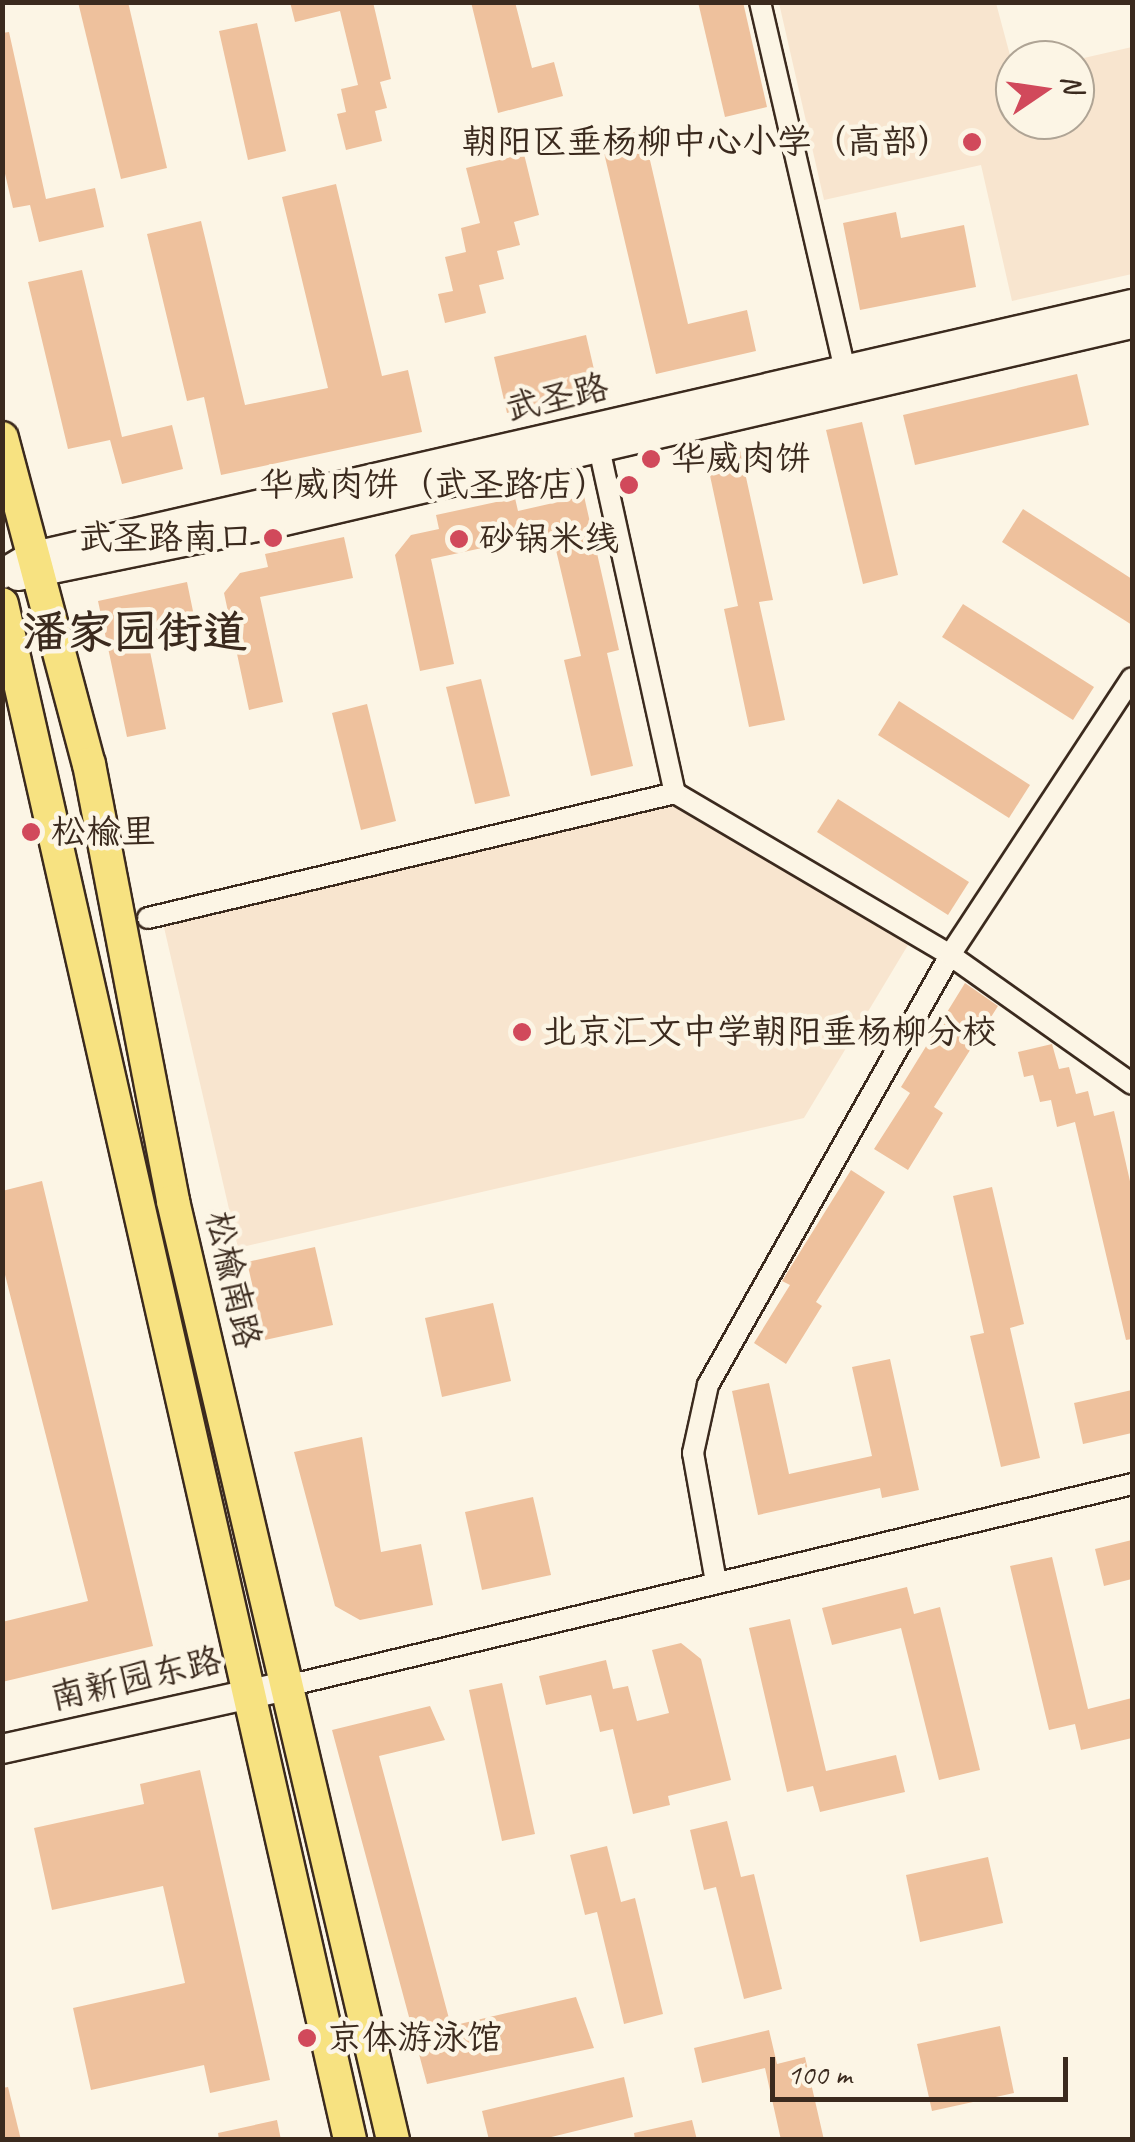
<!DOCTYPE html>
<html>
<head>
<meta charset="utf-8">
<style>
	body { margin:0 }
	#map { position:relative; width:1135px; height:2142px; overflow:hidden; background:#fcf5e5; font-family:Caveat,"LXGW WenKai TC",sans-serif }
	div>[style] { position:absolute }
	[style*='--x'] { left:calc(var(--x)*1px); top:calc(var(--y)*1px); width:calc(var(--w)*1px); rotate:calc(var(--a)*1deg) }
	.built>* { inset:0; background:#f8e5cf }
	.building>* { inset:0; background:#eec19d }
	.roads { filter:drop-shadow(2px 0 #3b2a1e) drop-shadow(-2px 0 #3b2a1e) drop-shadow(0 2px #3b2a1e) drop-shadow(0 -2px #3b2a1e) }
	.minor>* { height:20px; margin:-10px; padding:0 10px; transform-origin:10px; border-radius:10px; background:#fcf5e5 }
	.tertiary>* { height:28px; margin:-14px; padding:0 14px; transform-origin:14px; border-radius:14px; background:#fcf5e5 }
	.primary>* { height:32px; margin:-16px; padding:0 16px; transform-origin:16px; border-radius:16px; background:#f7e281 }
	.dots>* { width:28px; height:28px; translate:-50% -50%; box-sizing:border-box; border:5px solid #fcf5e5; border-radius:50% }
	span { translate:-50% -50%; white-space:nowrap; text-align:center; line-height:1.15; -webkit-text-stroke:9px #fcf5e5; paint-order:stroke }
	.poi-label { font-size:35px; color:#3b2a1e }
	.right { translate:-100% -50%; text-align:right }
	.left { translate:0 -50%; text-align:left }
	.street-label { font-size:35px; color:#3b2a1e }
	.district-label { font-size:45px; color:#3b2a1e; font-weight:700 }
	.frame { position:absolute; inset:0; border:5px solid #3b2a1e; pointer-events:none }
	.north { position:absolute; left:995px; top:40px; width:100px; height:100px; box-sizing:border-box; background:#fcf5e5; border:2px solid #afa495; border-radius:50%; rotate:77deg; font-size:28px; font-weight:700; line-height:40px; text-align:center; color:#3b2a1e }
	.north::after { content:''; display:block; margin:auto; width:35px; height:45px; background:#d1495b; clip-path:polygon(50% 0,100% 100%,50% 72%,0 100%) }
	.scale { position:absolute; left:770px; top:2057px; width:298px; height:45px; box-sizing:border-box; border:5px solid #3b2a1e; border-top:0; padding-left:12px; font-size:30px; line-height:35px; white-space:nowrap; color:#3b2a1e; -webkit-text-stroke:8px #fcf5e5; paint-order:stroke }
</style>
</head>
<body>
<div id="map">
	<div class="built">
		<div style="clip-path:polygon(779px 3px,996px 3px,1015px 74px,1015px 120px,1075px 120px,1075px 60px,1132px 47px,1132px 274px,1012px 301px,981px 165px,824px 200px)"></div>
		<div style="clip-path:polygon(677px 805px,908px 945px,804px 1118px,238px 1248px,163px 923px)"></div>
	</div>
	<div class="building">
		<div style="clip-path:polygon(78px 2px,128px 2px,167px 168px,121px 179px)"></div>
		<div style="clip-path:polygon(290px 2px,373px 2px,391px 79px,380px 82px,387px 108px,375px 111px,382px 141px,346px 150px,337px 114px,346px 112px,341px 89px,358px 85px,340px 11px,295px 22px)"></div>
		<div style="clip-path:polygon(471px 2px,515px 2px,532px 68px,554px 62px,563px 96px,498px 113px)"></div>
		<div style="clip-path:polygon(698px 2px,743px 2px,767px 107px,725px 117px)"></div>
		<div style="clip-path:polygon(257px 23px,286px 151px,248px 160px,219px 31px)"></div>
		<div style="clip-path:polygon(9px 32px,46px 199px,95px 188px,104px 227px,39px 242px,30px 205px,13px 208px,2px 161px,2px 33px)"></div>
		<div style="clip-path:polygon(643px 130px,688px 324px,747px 310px,756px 351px,656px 374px,601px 140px)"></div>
		<div style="clip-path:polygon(524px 154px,539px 215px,514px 222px,520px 245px,497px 251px,504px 279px,479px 285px,486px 313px,445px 323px,438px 294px,453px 291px,445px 257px,466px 252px,461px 228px,480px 223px,466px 168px)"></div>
		<div style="clip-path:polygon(336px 184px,382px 376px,408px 370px,422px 432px,221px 475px,204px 397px,187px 401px,147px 234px,201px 221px,245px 405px,328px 388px,282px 197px)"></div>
		<div style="clip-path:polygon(896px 212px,901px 238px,964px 225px,976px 287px,860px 310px,843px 223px)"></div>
		<div style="clip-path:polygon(82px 270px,122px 437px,172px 425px,183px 469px,122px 484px,110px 440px,68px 449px,28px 282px)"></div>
		<div style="clip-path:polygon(586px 335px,599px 391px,507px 413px,494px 357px)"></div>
		<div style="clip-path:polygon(1077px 374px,1089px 425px,915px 465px,903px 415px)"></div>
		<div style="clip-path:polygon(862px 422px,898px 575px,863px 584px,826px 430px)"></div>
		<div style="clip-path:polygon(740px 450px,773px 600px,759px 602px,785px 720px,749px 727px,724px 609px,738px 606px,706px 457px)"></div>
		<div style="clip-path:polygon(584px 496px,619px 650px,607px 653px,633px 766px,591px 776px,564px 660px,581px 656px,552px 533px,431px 559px,454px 664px,420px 671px,395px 555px,411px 535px,439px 529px,436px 515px,515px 498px,518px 511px)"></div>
		<div style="clip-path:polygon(1023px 509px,1132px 579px,1132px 625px,1002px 542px)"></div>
		<div style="clip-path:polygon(344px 537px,353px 578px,260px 597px,283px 702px,249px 710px,224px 593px,240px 573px,268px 567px,265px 554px)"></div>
		<div style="clip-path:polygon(187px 582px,195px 621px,146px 632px,166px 729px,127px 737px,98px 601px)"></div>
		<div style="clip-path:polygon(963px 604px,1094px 687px,1073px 720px,942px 637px)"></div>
		<div style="clip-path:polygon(481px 679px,510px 796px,475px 804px,446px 687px)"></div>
		<div style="clip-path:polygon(899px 701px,1030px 785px,1009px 818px,878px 735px)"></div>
		<div style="clip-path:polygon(367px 704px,396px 821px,361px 830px,332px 713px)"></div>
		<div style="clip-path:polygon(838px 799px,969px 882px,948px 915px,817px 832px)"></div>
		<div style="clip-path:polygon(965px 983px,998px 1006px,934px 1107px,943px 1113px,908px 1170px,874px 1149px,910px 1093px,901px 1087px)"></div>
		<div style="clip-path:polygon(1052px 1044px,1059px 1069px,1069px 1067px,1076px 1094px,1088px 1091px,1094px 1116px,1114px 1111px,1132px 1190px,1132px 1339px,1126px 1340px,1075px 1122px,1057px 1127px,1051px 1100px,1040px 1102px,1033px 1075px,1024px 1077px,1018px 1052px)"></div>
		<div style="clip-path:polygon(851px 1170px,885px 1192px,816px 1302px,822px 1306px,786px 1364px,754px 1343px,790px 1285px,782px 1281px)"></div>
		<div style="clip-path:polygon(42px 1181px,153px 1646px,2px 1682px,2px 1622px,88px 1601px,2px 1263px,2px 1191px)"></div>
		<div style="clip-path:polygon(992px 1187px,1024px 1324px,1010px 1328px,1040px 1458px,1001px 1467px,970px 1336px,984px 1333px,953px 1196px)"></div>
		<div style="clip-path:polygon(315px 1247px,333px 1325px,265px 1340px,247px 1262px)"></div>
		<div style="clip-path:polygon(493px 1303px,511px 1381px,442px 1397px,425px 1318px)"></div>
		<div style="clip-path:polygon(890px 1359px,919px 1490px,882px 1498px,880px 1488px,758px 1515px,732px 1391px,769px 1383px,789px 1474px,872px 1456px,852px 1367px)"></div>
		<div style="clip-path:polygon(1132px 1390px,1132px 1433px,1083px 1444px,1074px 1403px)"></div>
		<div style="clip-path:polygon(362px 1437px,381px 1552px,421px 1544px,433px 1605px,360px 1620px,335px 1606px,294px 1452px)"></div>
		<div style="clip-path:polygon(533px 1497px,551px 1575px,482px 1590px,465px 1512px)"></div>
		<div style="clip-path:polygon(1132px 1540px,1132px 1579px,1104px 1586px,1095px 1549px)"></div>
		<div style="clip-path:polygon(1052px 1557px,1088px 1709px,1132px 1698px,1132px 1738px,1081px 1750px,1075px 1724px,1049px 1730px,1010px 1566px)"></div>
		<div style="clip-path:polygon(907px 1587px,914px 1614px,940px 1607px,980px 1770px,939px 1780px,901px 1628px,832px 1645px,822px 1608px)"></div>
		<div style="clip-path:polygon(790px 1619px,826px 1771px,896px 1755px,905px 1792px,820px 1812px,813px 1786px,787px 1792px,749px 1628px)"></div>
		<div style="clip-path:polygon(681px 1643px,701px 1659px,731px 1780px,668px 1796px,670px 1805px,633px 1814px,613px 1729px,600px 1732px,591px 1695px,546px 1705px,539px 1676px,606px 1660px,613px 1689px,628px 1686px,637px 1721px,669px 1713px,652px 1650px)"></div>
		<div style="clip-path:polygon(502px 1683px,535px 1834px,502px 1841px,469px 1690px)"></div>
		<div style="clip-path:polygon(430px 1706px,445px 1740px,379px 1756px,451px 2026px,576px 1997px,594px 2048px,427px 2084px,332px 1730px)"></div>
		<div style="clip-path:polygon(200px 1770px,270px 2080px,210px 2093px,204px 2065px,91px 2090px,73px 2008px,185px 1983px,163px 1886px,52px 1910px,34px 1828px,144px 1804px,140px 1784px)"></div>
		<div style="clip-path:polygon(727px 1821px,741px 1877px,754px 1874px,782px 1989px,744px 1999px,716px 1887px,704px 1890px,690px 1830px)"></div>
		<div style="clip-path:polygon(607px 1846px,621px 1902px,635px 1898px,663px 2014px,624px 2024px,597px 1912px,585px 1915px,570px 1855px)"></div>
		<div style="clip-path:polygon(988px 1857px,1003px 1923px,920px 1942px,906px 1875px)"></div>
		<div style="clip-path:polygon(1000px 2026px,1014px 2093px,932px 2111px,917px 2044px)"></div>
		<div style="clip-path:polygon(769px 2030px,777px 2064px,805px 2057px,824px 2140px,781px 2140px,765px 2068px,702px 2083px,694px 2048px)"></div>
		<div style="clip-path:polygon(624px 2077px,633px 2117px,539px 2140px,489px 2140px,482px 2111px)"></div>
		<div style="clip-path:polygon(8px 2087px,21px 2140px,2px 2140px,2px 2088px)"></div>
		<div style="clip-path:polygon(277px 2120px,281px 2140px,219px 2140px,218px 2133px)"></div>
		<div style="clip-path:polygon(692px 2120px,697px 2140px,635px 2140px,634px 2133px)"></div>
	</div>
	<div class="roads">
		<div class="minor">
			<div style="--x:760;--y:2;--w:379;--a:77"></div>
			<div style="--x:599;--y:448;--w:353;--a:77.6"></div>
			<div style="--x:675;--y:793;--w:319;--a:30.5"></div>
			<div style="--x:950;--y:955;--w:223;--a:35.3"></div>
			<div style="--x:148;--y:918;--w:542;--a:-13.34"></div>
			<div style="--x:716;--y:1582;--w:131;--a:-100.1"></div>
			<div style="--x:693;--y:1453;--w:70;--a:-77.6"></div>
			<div style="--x:708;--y:1385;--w:493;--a:-60.6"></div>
			<div style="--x:950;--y:955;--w:331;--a:-56.7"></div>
			<div style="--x:287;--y:1686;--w:869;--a:-13.44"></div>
		</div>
		<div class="tertiary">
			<div style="--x:2;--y:574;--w:33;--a:-31"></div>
			<div style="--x:30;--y:557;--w:1131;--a:-12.93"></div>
			<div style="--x:18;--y:576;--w:258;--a:-11.6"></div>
			<div style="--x:271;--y:524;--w:884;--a:-13.08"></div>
			<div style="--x:2;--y:1749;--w:292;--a:-12.5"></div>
		</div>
		<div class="primary">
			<div style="--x:2;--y:438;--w:337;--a:75.1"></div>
			<div style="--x:89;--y:764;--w:445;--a:79.1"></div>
			<div style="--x:173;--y:1201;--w:964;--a:76.81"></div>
			<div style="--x:2;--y:604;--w:1575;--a:77.23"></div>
		</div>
	</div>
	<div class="dots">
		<div style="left:972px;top:142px;background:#d1495b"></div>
		<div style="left:651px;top:459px;background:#d1495b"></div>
		<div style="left:629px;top:485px;background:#d1495b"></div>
		<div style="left:273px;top:538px;background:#d1495b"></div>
		<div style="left:459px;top:539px;background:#d1495b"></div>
		<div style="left:31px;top:832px;background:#d1495b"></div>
		<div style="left:522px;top:1032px;background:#d1495b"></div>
		<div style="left:307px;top:2038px;background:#d1495b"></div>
	</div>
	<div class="poi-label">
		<span class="right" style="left:952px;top:142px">朝阳区垂杨柳中心小学（高部）</span>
		<span class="left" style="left:671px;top:459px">华威肉饼</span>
		<span class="right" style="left:609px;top:485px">华威肉饼（武圣路店）</span>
		<span class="right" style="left:253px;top:538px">武圣路南口</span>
		<span class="left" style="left:479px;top:539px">砂锅米线</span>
		<span class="left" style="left:51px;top:832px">松榆里</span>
		<span class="left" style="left:542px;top:1032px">北京汇文中学朝阳垂杨柳分校</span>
		<span class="left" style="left:327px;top:2038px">京体游泳馆</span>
	</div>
	<div class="street-label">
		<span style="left:557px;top:398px;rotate:-13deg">武圣路</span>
		<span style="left:233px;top:1280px;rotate:77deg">松榆南路</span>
		<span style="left:136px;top:1679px;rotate:-13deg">南新园东路</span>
	</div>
	<div class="district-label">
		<span style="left:135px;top:633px">潘家园街道</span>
	</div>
	<div class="frame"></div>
	<div class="north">N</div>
	<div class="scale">100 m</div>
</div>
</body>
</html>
